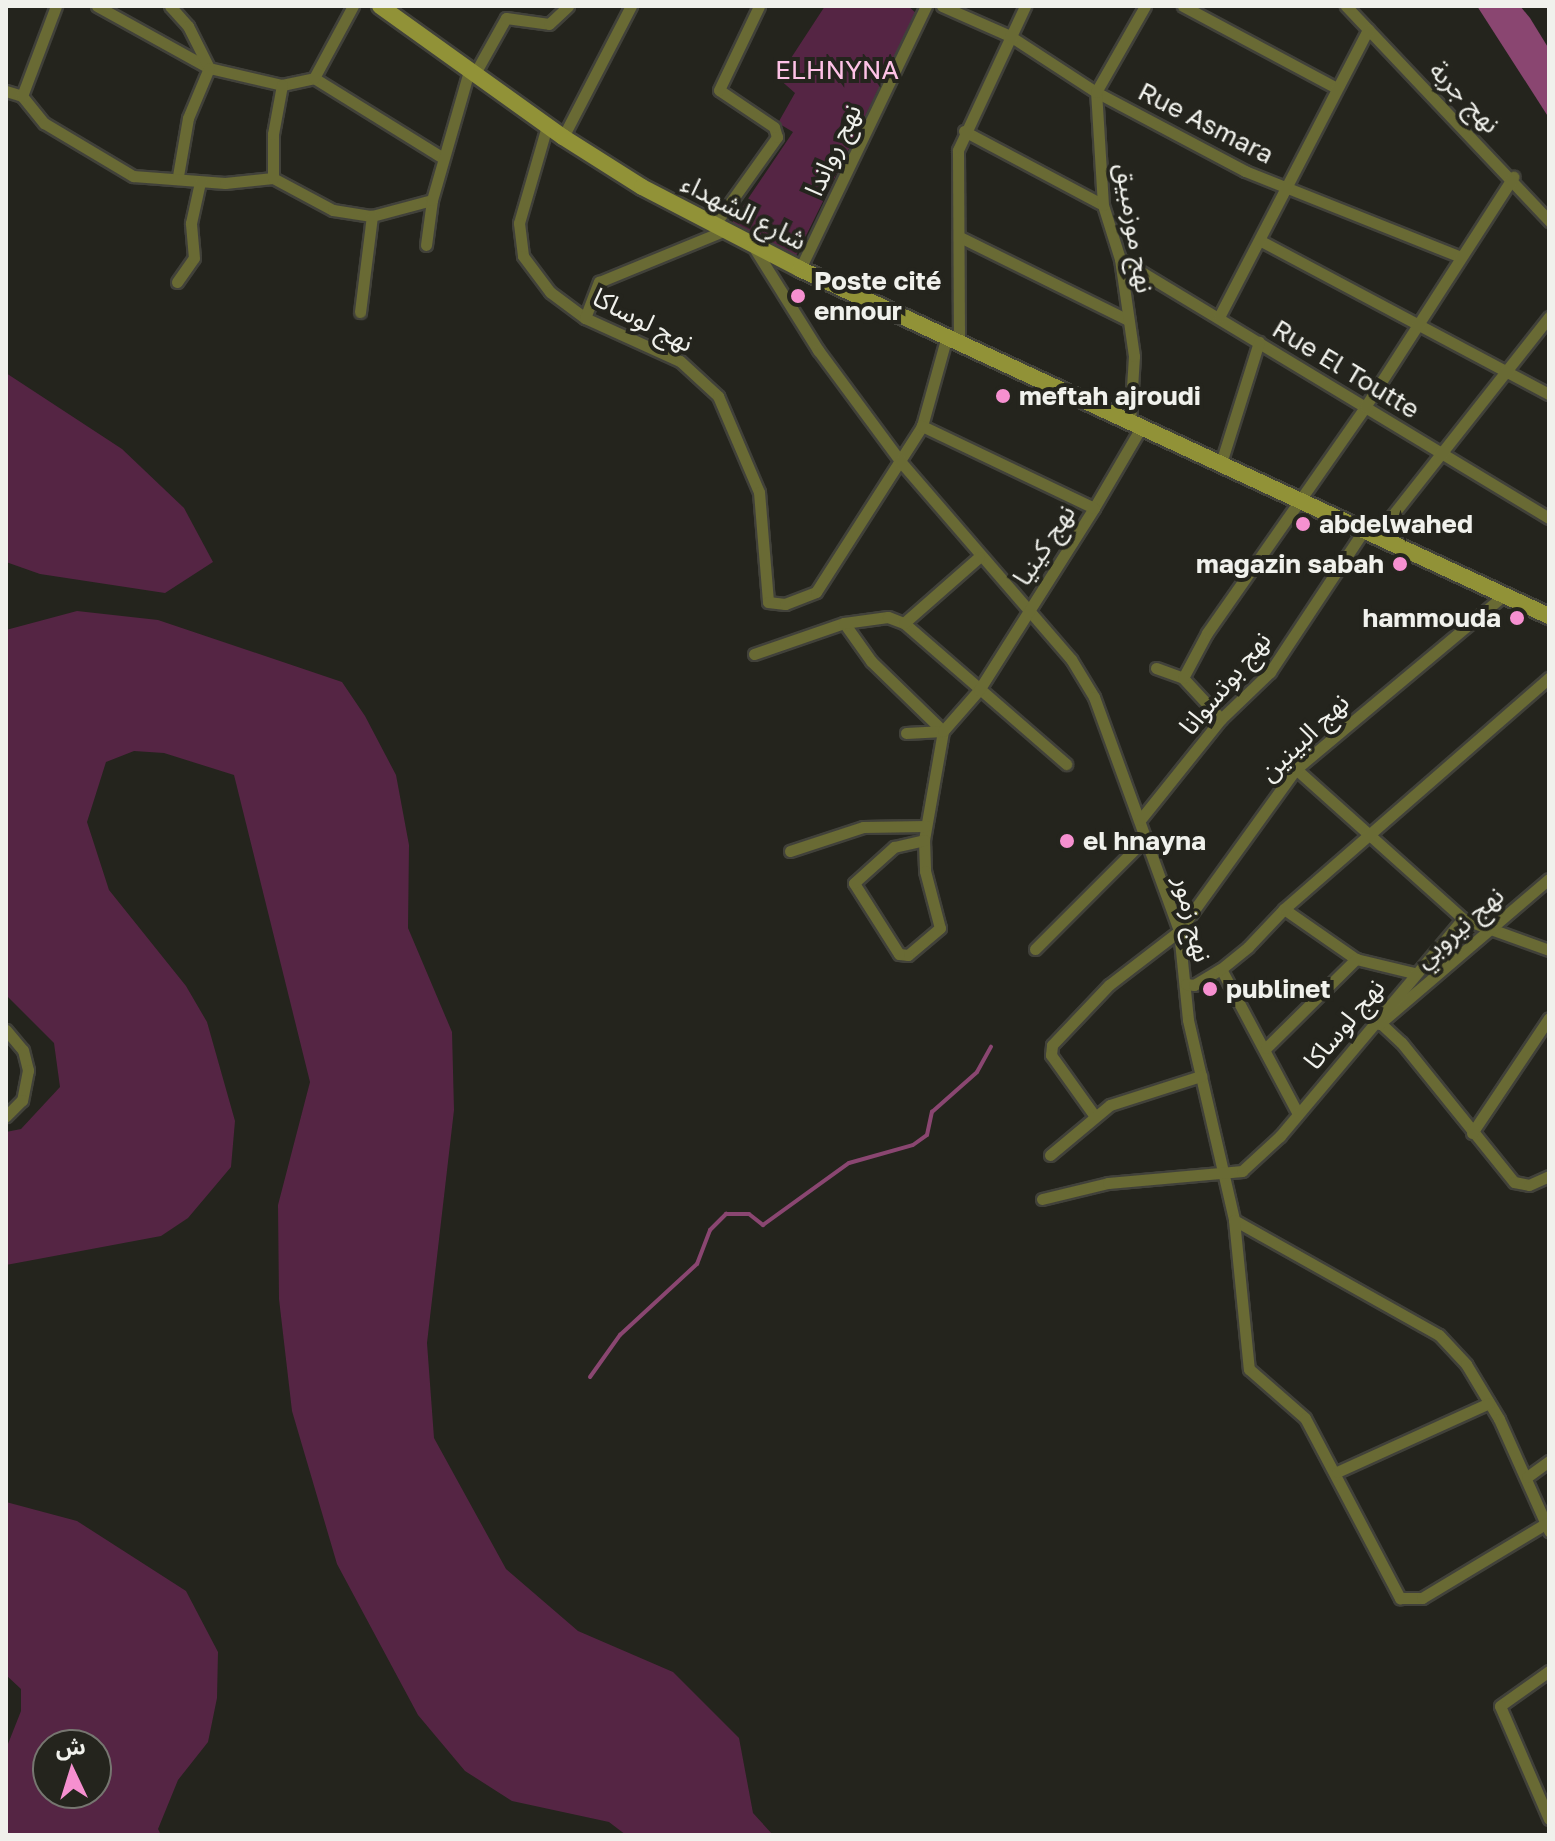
<!DOCTYPE html>
<html>
<head>
<meta charset="utf-8">
<style>
	body { margin:0 }
	#map { position:relative; width:1555px; height:1841px; overflow:hidden; background:#24241d; font-family:"Golos Text","Noto Sans Arabic",sans-serif }
	div>[style] { position:absolute }
	[style*='--x'] { left:calc(var(--x)*1px); top:calc(var(--y)*1px); width:calc(var(--w)*1px); rotate:calc(var(--a)*1deg) }
	.green>* { inset:0; background:#552544 }
	.water>* { inset:0; background:#8a4671 }
	.stream>* { height:4px; margin:-2px; padding:0 2px; transform-origin:2px; border-radius:2px; background:#8a4671 }
	.roads { filter:drop-shadow(2px 0 #41413a) drop-shadow(-2px 0 #41413a) drop-shadow(0 2px #41413a) drop-shadow(0 -2px #41413a) }
	.minor>* { height:11px; margin:-5.5px; padding:0 5.5px; transform-origin:5.5px; border-radius:5.5px; background:#696a34 }
	.secondary>* { height:16px; margin:-8px; padding:0 8px; transform-origin:8px; border-radius:8px; background:#919237 }
	.dots>* { width:22px; height:22px; translate:-50% -50%; box-sizing:border-box; border:4px solid #24241d; border-radius:50% }
	span { translate:-50% -50%; white-space:nowrap; text-align:center; line-height:1.15; -webkit-text-stroke:8px #24241d; paint-order:stroke }
	.park-label { font-size:26px; color:#fec2e6 }
	.street-label { font-size:26px; color:#f0f1ec }
	.poi-label { font-size:26px; color:#f0f1ec; font-weight:700 }
	.left { translate:0 -50%; text-align:left }
	.right { translate:-100% -50%; text-align:right }
	.frame { position:absolute; inset:0; border:8px solid #f0f1ec; pointer-events:none }
	.north { position:absolute; left:32px; top:1729px; width:80px; height:80px; box-sizing:border-box; background:#24241d; border:2px solid #767670; border-radius:50%; rotate:356deg; font-size:22px; font-weight:700; line-height:32px; text-align:center; color:#f0f1ec }
	.north::after { content:''; display:block; margin:auto; width:28px; height:36px; background:#f690d0; clip-path:polygon(50% 0,100% 100%,50% 72%,0 100%) }
</style>
</head>
<body>
<div id="map">
	<div class="green">
		<div style="clip-path:polygon(825px 6px,908px 6px,916px 13px,796px 256px,731px 224px,793px 132px,778px 123px,795px 93px,778px 78px)"></div>
		<div style="clip-path:polygon(6px 373px,122px 449px,184px 508px,213px 562px,165px 593px,40px 574px,6px 562px)"></div>
		<div style="clip-path:polygon(77px 611px,158px 620px,342px 682px,365px 716px,396px 775px,409px 845px,408px 928px,452px 1032px,454px 1110px,427px 1343px,434px 1438px,506px 1569px,578px 1631px,673px 1672px,739px 1738px,753px 1813px,773px 1835px,626px 1835px,609px 1822px,512px 1801px,465px 1771px,418px 1715px,337px 1564px,292px 1411px,279px 1299px,278px 1205px,310px 1082px,234px 775px,164px 753px,134px 751px,106px 762px,87px 822px,109px 890px,186px 986px,207px 1022px,235px 1121px,231px 1167px,188px 1218px,161px 1236px,6px 1265px,6px 1132px,21px 1129px,60px 1087px,54px 1043px,6px 995px,6px 630px)"></div>
		<div style="clip-path:polygon(evenodd,6px 1502px,77px 1521px,186px 1591px,218px 1652px,217px 1698px,208px 1742px,178px 1780px,158px 1829px,161px 1835px,6px 1835px,6px 1749px,21px 1711px,21px 1689px,6px 1675px,6px 1502px,96px 1745px,96px 1793px,48px 1793px,48px 1745px,96px 1745px)"></div>
	</div>
	<div class="water">
		<div style="clip-path:polygon(1477px 6px,1520px 6px,1530px 18px,1549px 49px,1549px 118px)"></div>
	</div>
	<div class="stream">
		<div style="--x:590;--y:1377;--w:52;--a:-54.5"></div>
		<div style="--x:620;--y:1335;--w:105;--a:-42.7"></div>
		<div style="--x:697;--y:1264;--w:36;--a:-69"></div>
		<div style="--x:710;--y:1230;--w:23;--a:-45"></div>
		<div style="--x:726;--y:1214;--w:23;--a:0"></div>
		<div style="--x:749;--y:1214;--w:18;--a:38"></div>
		<div style="--x:763;--y:1225;--w:106;--a:-35.8"></div>
		<div style="--x:849;--y:1163;--w:66;--a:-15.7"></div>
		<div style="--x:913;--y:1145;--w:17;--a:-36"></div>
		<div style="--x:927;--y:1135;--w:24;--a:-78"></div>
		<div style="--x:932;--y:1112;--w:60;--a:-41.6"></div>
		<div style="--x:977;--y:1072;--w:29;--a:-61"></div>
	</div>
	<div class="roads">
		<div class="minor">
			<div style="--x:97;--y:6;--w:128;--a:29"></div>
			<div style="--x:209;--y:68;--w:75;--a:13.1"></div>
			<div style="--x:282;--y:85;--w:33;--a:-12"></div>
			<div style="--x:314;--y:78;--w:152;--a:31.8"></div>
			<div style="--x:170;--y:6;--w:27;--a:48"></div>
			<div style="--x:188;--y:26;--w:47;--a:63.4"></div>
			<div style="--x:209;--y:68;--w:54;--a:112.8"></div>
			<div style="--x:188;--y:118;--w:59;--a:99.8"></div>
			<div style="--x:942;--y:6;--w:74;--a:23.8"></div>
			<div style="--x:1010;--y:36;--w:103;--a:33.1"></div>
			<div style="--x:1096;--y:92;--w:169;--a:27.9"></div>
			<div style="--x:1245;--y:171;--w:232;--a:21.7"></div>
			<div style="--x:1183;--y:6;--w:172;--a:28.1"></div>
			<div style="--x:1346;--y:6;--w:296;--a:46.6"></div>
			<div style="--x:474;--y:75;--w:65;--a:-60.7"></div>
			<div style="--x:506;--y:18;--w:43;--a:7.9"></div>
			<div style="--x:549;--y:24;--w:26;--a:-43"></div>
			<div style="--x:314;--y:78;--w:82;--a:-61.6"></div>
			<div style="--x:6;--y:91;--w:17;--a:17"></div>
			<div style="--x:22;--y:96;--w:35;--a:51"></div>
			<div style="--x:44;--y:123;--w:104;--a:30.8"></div>
			<div style="--x:133;--y:176;--w:92;--a:4.4"></div>
			<div style="--x:225;--y:183;--w:48;--a:-5.9"></div>
			<div style="--x:273;--y:178;--w:68;--a:28.1"></div>
			<div style="--x:333;--y:210;--w:39;--a:9"></div>
			<div style="--x:372;--y:216;--w:62;--a:-14.9"></div>
			<div style="--x:22;--y:96;--w:96;--a:-69.3"></div>
			<div style="--x:547;--y:126;--w:101;--a:106.1"></div>
			<div style="--x:519;--y:223;--w:33;--a:83"></div>
			<div style="--x:523;--y:256;--w:45;--a:53.1"></div>
			<div style="--x:550;--y:292;--w:44;--a:36.6"></div>
			<div style="--x:585;--y:318;--w:104;--a:24.4"></div>
			<div style="--x:680;--y:361;--w:52;--a:42.6"></div>
			<div style="--x:718;--y:396;--w:104;--a:66.9"></div>
			<div style="--x:759;--y:492;--w:110;--a:85.3"></div>
			<div style="--x:768;--y:602;--w:17;--a:7"></div>
			<div style="--x:785;--y:604;--w:33;--a:-21"></div>
			<div style="--x:816;--y:592;--w:197;--a:-57.4"></div>
			<div style="--x:922;--y:426;--w:93;--a:-74.5"></div>
			<div style="--x:964;--y:131;--w:157;--a:28"></div>
			<div style="--x:563;--y:137;--w:148;--a:-62.6"></div>
			<div style="--x:273;--y:178;--w:44;--a:-90"></div>
			<div style="--x:273;--y:134;--w:50;--a:-79.6"></div>
			<div style="--x:715;--y:224;--w:107;--a:-54.5"></div>
			<div style="--x:777;--y:137;--w:10;--a:-107"></div>
			<div style="--x:774;--y:127;--w:66;--a:-146.1"></div>
			<div style="--x:719;--y:90;--w:93;--a:-64.5"></div>
			<div style="--x:962;--y:238;--w:185;--a:26.3"></div>
			<div style="--x:1261;--y:241;--w:326;--a:28"></div>
			<div style="--x:426;--y:245;--w:45;--a:-82.4"></div>
			<div style="--x:432;--y:200;--w:134;--a:-74"></div>
			<div style="--x:753;--y:246;--w:123;--a:58"></div>
			<div style="--x:818;--y:350;--w:138;--a:53.5"></div>
			<div style="--x:900;--y:461;--w:262;--a:49.2"></div>
			<div style="--x:1071;--y:659;--w:44;--a:58.8"></div>
			<div style="--x:1094;--y:697;--w:249;--a:70"></div>
			<div style="--x:1179;--y:931;--w:89;--a:84.2"></div>
			<div style="--x:1188;--y:1020;--w:205;--a:77"></div>
			<div style="--x:1234;--y:1220;--w:235;--a:29.3"></div>
			<div style="--x:1439;--y:1335;--w:40;--a:47"></div>
			<div style="--x:1466;--y:1364;--w:64;--a:59"></div>
			<div style="--x:1499;--y:1419;--w:123;--a:65.9"></div>
			<div style="--x:1120;--y:259;--w:501;--a:31.12"></div>
			<div style="--x:800;--y:269;--w:292;--a:-64.4"></div>
			<div style="--x:177;--y:282;--w:29;--a:-55"></div>
			<div style="--x:194;--y:258;--w:35;--a:-95"></div>
			<div style="--x:191;--y:223;--w:42;--a:-77.6"></div>
			<div style="--x:360;--y:312;--w:97;--a:-82.9"></div>
			<div style="--x:1219;--y:317;--w:324;--a:-62.6"></div>
			<div style="--x:585;--y:318;--w:39;--a:-69"></div>
			<div style="--x:599;--y:282;--w:139;--a:-22.3"></div>
			<div style="--x:959;--y:341;--w:191;--a:-90.3"></div>
			<div style="--x:958;--y:150;--w:159;--a:-65"></div>
			<div style="--x:1130;--y:421;--w:65;--a:-86.5"></div>
			<div style="--x:1134;--y:356;--w:98;--a:-98.2"></div>
			<div style="--x:1120;--y:259;--w:57;--a:-107.5"></div>
			<div style="--x:1103;--y:205;--w:113;--a:-93.5"></div>
			<div style="--x:1096;--y:92;--w:99;--a:-60.3"></div>
			<div style="--x:1221;--y:463;--w:127;--a:-72.6"></div>
			<div style="--x:1094;--y:508;--w:95;--a:-59.7"></div>
			<div style="--x:1376;--y:536;--w:279;--a:-51.7"></div>
			<div style="--x:844;--y:623;--w:47;--a:54.6"></div>
			<div style="--x:871;--y:661;--w:100;--a:44.2"></div>
			<div style="--x:943;--y:731;--w:111;--a:99.9"></div>
			<div style="--x:924;--y:840;--w:31;--a:88"></div>
			<div style="--x:925;--y:871;--w:59;--a:75.3"></div>
			<div style="--x:940;--y:928;--w:42;--a:139.8"></div>
			<div style="--x:908;--y:955;--w:9;--a:-174"></div>
			<div style="--x:899;--y:954;--w:84;--a:-122.4"></div>
			<div style="--x:854;--y:883;--w:54;--a:-42"></div>
			<div style="--x:894;--y:847;--w:31;--a:-13"></div>
			<div style="--x:904;--y:623;--w:215;--a:41"></div>
			<div style="--x:754;--y:654;--w:95;--a:-19"></div>
			<div style="--x:844;--y:623;--w:44;--a:-7.8"></div>
			<div style="--x:888;--y:617;--w:17;--a:21"></div>
			<div style="--x:904;--y:623;--w:100;--a:-41.3"></div>
			<div style="--x:1156;--y:668;--w:29;--a:20"></div>
			<div style="--x:1183;--y:678;--w:56;--a:47.2"></div>
			<div style="--x:1183;--y:678;--w:51;--a:-61.9"></div>
			<div style="--x:1207;--y:633;--w:276;--a:-55"></div>
			<div style="--x:1365;--y:407;--w:274;--a:-57.2"></div>
			<div style="--x:906;--y:733;--w:37;--a:-3"></div>
			<div style="--x:943;--y:731;--w:55;--a:-48.7"></div>
			<div style="--x:979;--y:690;--w:215;--a:-57.7"></div>
			<div style="--x:1094;--y:508;--w:191;--a:-154.5"></div>
			<div style="--x:1296;--y:769;--w:224;--a:41.9"></div>
			<div style="--x:1463;--y:919;--w:91;--a:19.8"></div>
			<div style="--x:1140;--y:820;--w:129;--a:-51.3"></div>
			<div style="--x:1221;--y:719;--w:68;--a:-43.8"></div>
			<div style="--x:1270;--y:672;--w:170;--a:-56.5"></div>
			<div style="--x:790;--y:851;--w:77;--a:-18.2"></div>
			<div style="--x:863;--y:827;--w:63;--a:-0.9"></div>
			<div style="--x:1284;--y:909;--w:88;--a:34.8"></div>
			<div style="--x:1356;--y:959;--w:60;--a:13.6"></div>
			<div style="--x:1035;--y:949;--w:156;--a:-45"></div>
			<div style="--x:1221;--y:969;--w:164;--a:62"></div>
			<div style="--x:1186;--y:984;--w:8;--a:7"></div>
			<div style="--x:1194;--y:985;--w:31;--a:-31"></div>
			<div style="--x:1221;--y:969;--w:35;--a:-39"></div>
			<div style="--x:1248;--y:947;--w:52;--a:-46.5"></div>
			<div style="--x:1284;--y:909;--w:352;--a:-41.1"></div>
			<div style="--x:1376;--y:1019;--w:34;--a:43"></div>
			<div style="--x:1401;--y:1042;--w:180;--a:51.1"></div>
			<div style="--x:1514;--y:1182;--w:15;--a:11"></div>
			<div style="--x:1529;--y:1185;--w:22;--a:-24"></div>
			<div style="--x:1379;--y:1024;--w:223;--a:-40.5"></div>
			<div style="--x:6;--y:1030;--w:26;--a:50"></div>
			<div style="--x:23;--y:1050;--w:21;--a:76"></div>
			<div style="--x:28;--y:1070;--w:31;--a:101"></div>
			<div style="--x:22;--y:1100;--w:23;--a:135"></div>
			<div style="--x:1266;--y:1048;--w:127;--a:-44.7"></div>
			<div style="--x:1094;--y:1115;--w:74;--a:-125.6"></div>
			<div style="--x:1051;--y:1055;--w:10;--a:-84"></div>
			<div style="--x:1052;--y:1045;--w:83;--a:-46.5"></div>
			<div style="--x:1109;--y:985;--w:88;--a:-37.6"></div>
			<div style="--x:1179;--y:931;--w:200;--a:-54.2"></div>
			<div style="--x:1296;--y:769;--w:271;--a:-39.9"></div>
			<div style="--x:1472;--y:1133;--w:138;--a:-56.2"></div>
			<div style="--x:1050;--y:1155;--w:78;--a:-39.8"></div>
			<div style="--x:1110;--y:1105;--w:96;--a:-17.7"></div>
			<div style="--x:1042;--y:1199;--w:68;--a:-13.6"></div>
			<div style="--x:1108;--y:1183;--w:135;--a:-5.1"></div>
			<div style="--x:1242;--y:1171;--w:52;--a:-42.6"></div>
			<div style="--x:1280;--y:1136;--w:284;--a:-49.9"></div>
			<div style="--x:1234;--y:1220;--w:150;--a:84.3"></div>
			<div style="--x:1249;--y:1369;--w:74;--a:41.2"></div>
			<div style="--x:1305;--y:1418;--w:204;--a:62.2"></div>
			<div style="--x:1400;--y:1598;--w:22;--a:0"></div>
			<div style="--x:1422;--y:1598;--w:144;--a:-31"></div>
			<div style="--x:1337;--y:1472;--w:167;--a:-24.4"></div>
			<div style="--x:1527;--y:1477;--w:27;--a:-36"></div>
			<div style="--x:1549;--y:1671;--w:60;--a:144.5"></div>
			<div style="--x:1500;--y:1706;--w:123;--a:66.6"></div>
		</div>
		<div class="secondary">
			<div style="--x:380;--y:6;--w:225;--a:35.6"></div>
			<div style="--x:563;--y:137;--w:93;--a:32.3"></div>
			<div style="--x:642;--y:187;--w:178;--a:27.4"></div>
			<div style="--x:800;--y:269;--w:825;--a:24.86"></div>
		</div>
	</div>
	<div class="dots">
		<div style="left:798px;top:296px;background:#f690d0"></div>
		<div style="left:1003px;top:396px;background:#f690d0"></div>
		<div style="left:1303px;top:524px;background:#f690d0"></div>
		<div style="left:1400px;top:564px;background:#f690d0"></div>
		<div style="left:1517px;top:618px;background:#f690d0"></div>
		<div style="left:1067px;top:841px;background:#f690d0"></div>
		<div style="left:1210px;top:989px;background:#f690d0"></div>
	</div>
	<div class="park-label">
		<span style="left:837px;top:70px">ELHNYNA</span>
	</div>
	<div class="street-label">
		<span style="left:1465px;top:97px;rotate:46deg">نهج جربة</span>
		<span style="left:1206px;top:123px;rotate:27deg">Rue Asmara</span>
		<span style="left:833px;top:150px;rotate:-65deg">نهج رواندا</span>
		<span style="left:744px;top:212px;rotate:27deg">شارع الشهداء</span>
		<span style="left:1135px;top:228px;rotate:81deg">نهج موزمبيق</span>
		<span style="left:643px;top:320px;rotate:27deg">نهج لوساكا</span>
		<span style="left:1346px;top:369px;rotate:31deg">Rue El Toutte</span>
		<span style="left:1044px;top:545px;rotate:-57deg">نهج كينيا</span>
		<span style="left:1225px;top:683px;rotate:-50deg">نهج بوتسوانا</span>
		<span style="left:1304px;top:737px;rotate:-44deg">نهج البينين</span>
		<span style="left:1193px;top:919px;rotate:76deg">نهج زمور</span>
		<span style="left:1459px;top:927px;rotate:-41deg">نهج نيروبي</span>
		<span style="left:1344px;top:1024px;rotate:-50deg">نهج لوساكا</span>
	</div>
	<div class="poi-label">
		<span class="left" style="left:814px;top:296px">Poste cité<br>ennour</span>
		<span class="left" style="left:1019px;top:396px">meftah ajroudi</span>
		<span class="left" style="left:1319px;top:524px">abdelwahed</span>
		<span class="right" style="left:1384px;top:564px">magazin sabah</span>
		<span class="right" style="left:1501px;top:618px">hammouda</span>
		<span class="left" style="left:1083px;top:841px">el hnayna</span>
		<span class="left" style="left:1226px;top:989px">publinet</span>
	</div>
	<div class="frame"></div>
	<div class="north">ش</div>
</div>
</body>
</html>
